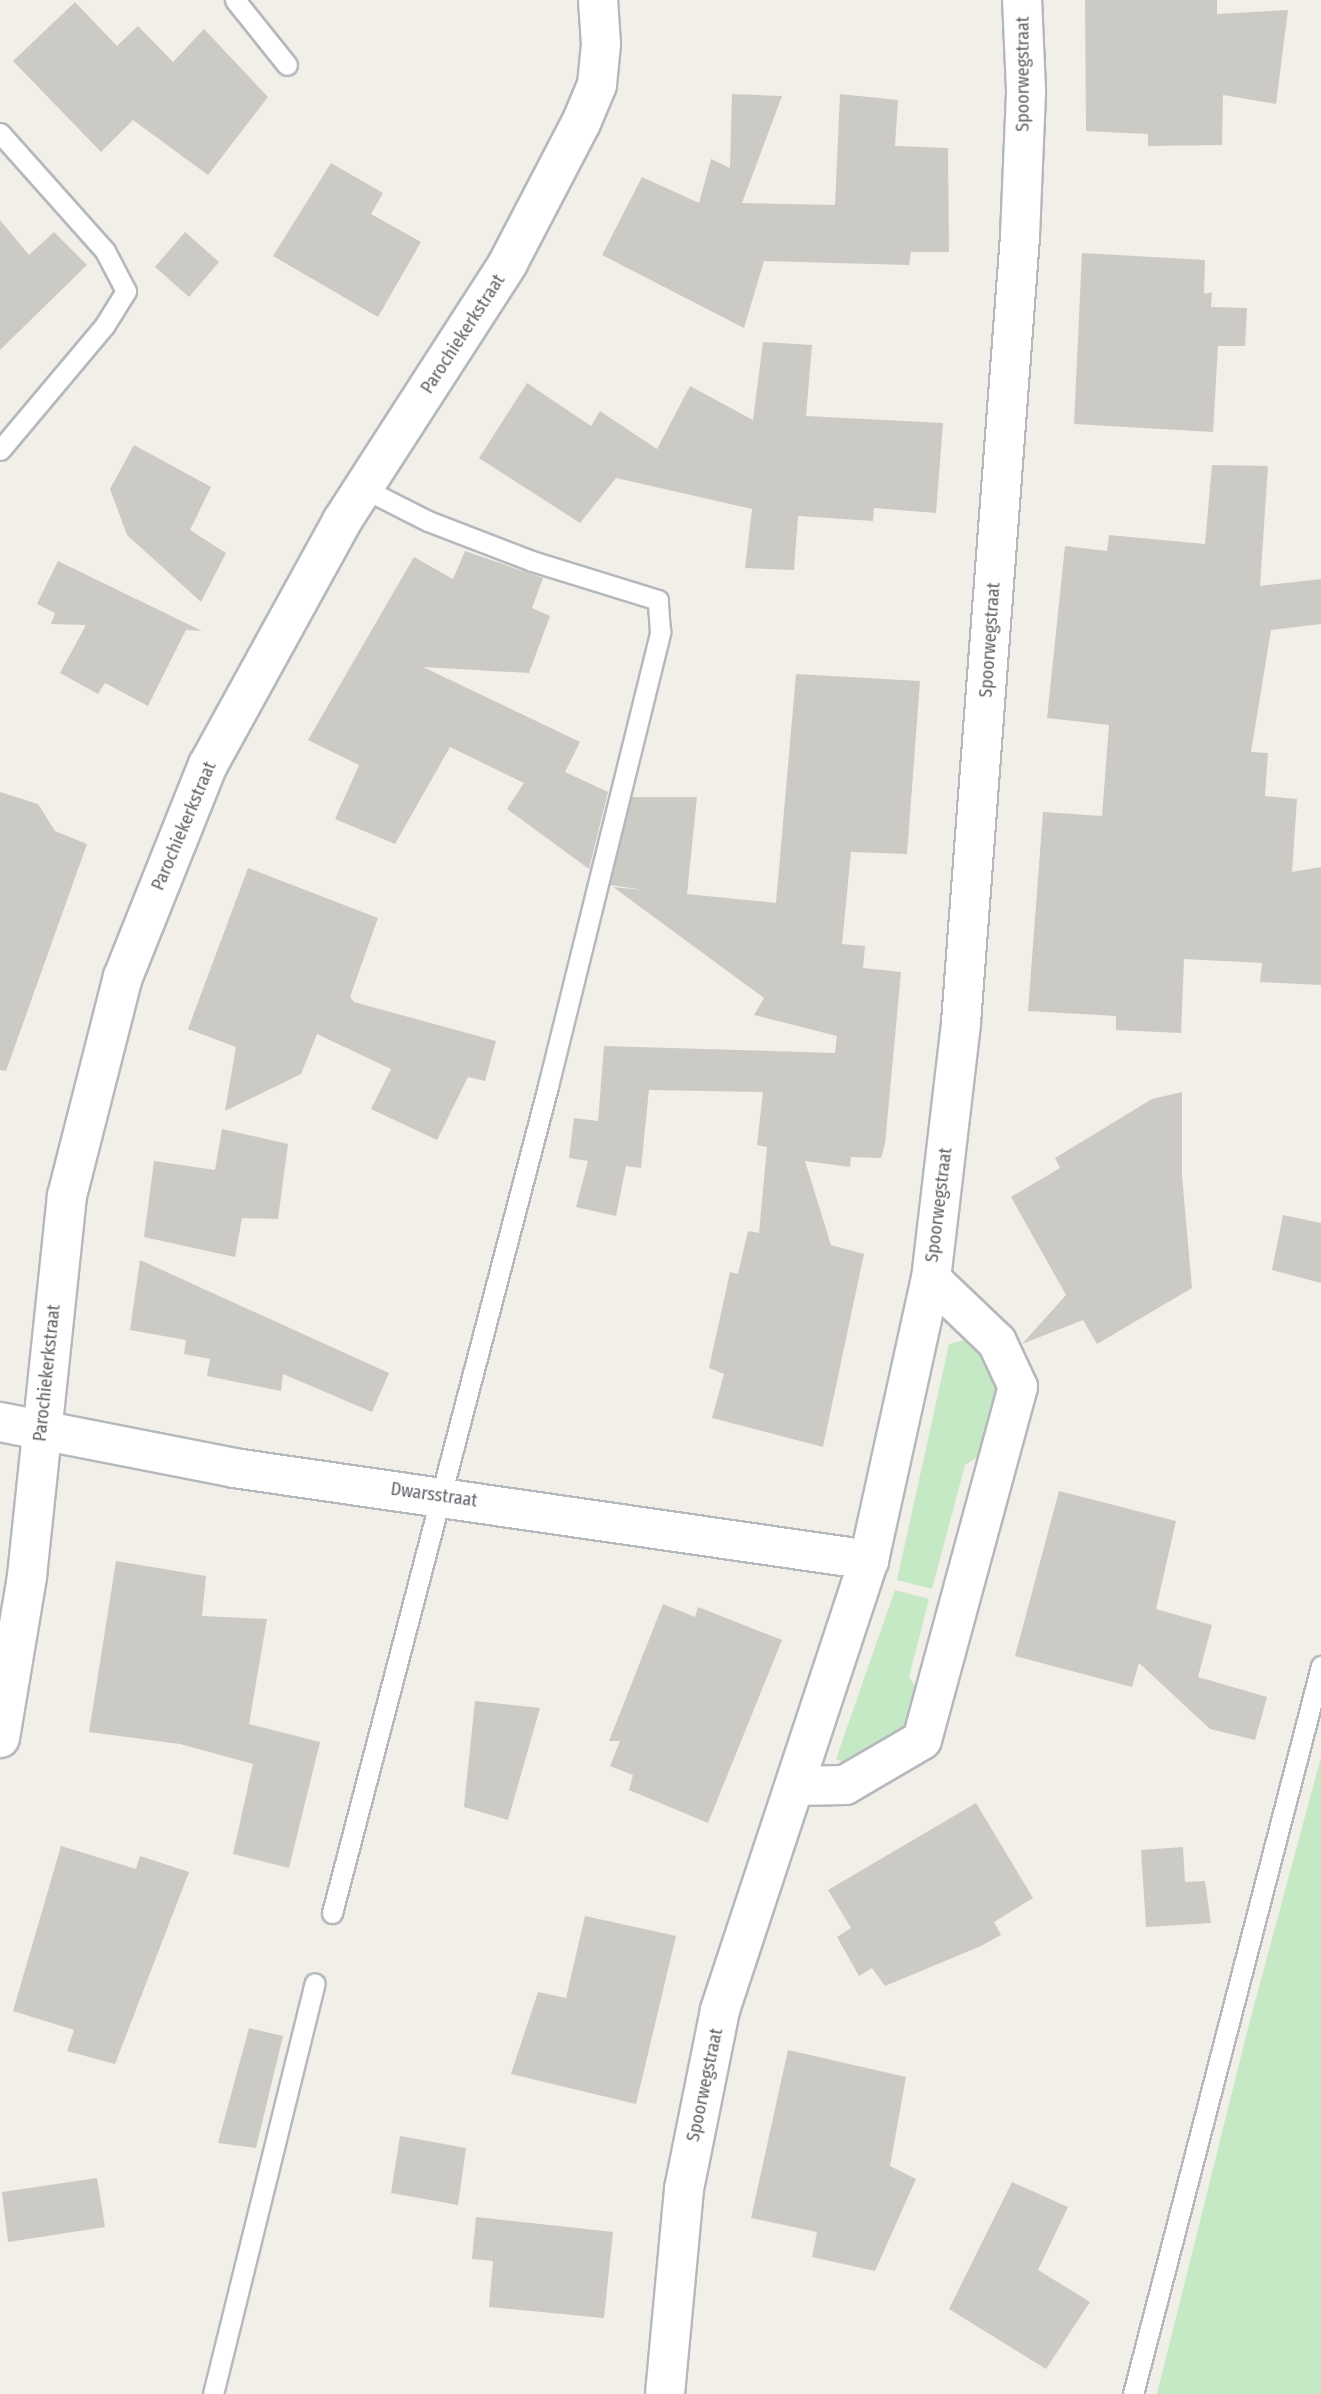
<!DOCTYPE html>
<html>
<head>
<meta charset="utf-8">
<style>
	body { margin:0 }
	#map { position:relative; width:1321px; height:2394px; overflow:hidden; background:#f1efe8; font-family:"Fira Sans Condensed",sans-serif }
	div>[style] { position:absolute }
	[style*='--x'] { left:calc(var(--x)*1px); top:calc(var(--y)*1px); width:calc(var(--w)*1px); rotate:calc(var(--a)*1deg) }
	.green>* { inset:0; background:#c5e8c5 }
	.building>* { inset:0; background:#cccac5 }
	.roads { filter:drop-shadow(2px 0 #b5b8bc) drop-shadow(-2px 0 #b5b8bc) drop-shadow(0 2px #b5b8bc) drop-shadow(0 -2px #b5b8bc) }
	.service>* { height:19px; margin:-9.5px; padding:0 9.5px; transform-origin:9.5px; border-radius:9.5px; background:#fff }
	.minor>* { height:38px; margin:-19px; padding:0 19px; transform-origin:19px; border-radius:19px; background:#fff }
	span { translate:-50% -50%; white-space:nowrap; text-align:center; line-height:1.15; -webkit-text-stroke:7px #fff; paint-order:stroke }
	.street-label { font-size:18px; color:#5f6368 }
</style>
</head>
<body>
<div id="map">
	<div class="green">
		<div style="clip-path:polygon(965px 1340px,981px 1346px,1001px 1376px,986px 1452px,965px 1465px,932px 1589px,897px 1580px,949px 1344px)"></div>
		<div style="clip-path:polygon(895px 1590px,929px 1599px,909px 1677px,922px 1697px,909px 1726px,845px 1763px,836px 1759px)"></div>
		<div style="clip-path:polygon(1321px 1757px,1321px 2394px,1157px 2394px,1248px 2028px)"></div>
	</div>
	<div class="building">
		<div style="clip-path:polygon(1085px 0,1217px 0,1217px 14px,1288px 10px,1276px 104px,1223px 95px,1222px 145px,1148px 146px,1148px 134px,1086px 131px)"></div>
		<div style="clip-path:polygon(75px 2px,117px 46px,138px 26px,173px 62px,204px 29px,268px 97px,208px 175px,133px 120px,101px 152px,13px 61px)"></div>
		<div style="clip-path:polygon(732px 94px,782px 96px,742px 203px,835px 205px,840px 94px,898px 100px,895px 146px,948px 148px,949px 252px,911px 252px,909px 265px,764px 261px,744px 328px,602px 255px,642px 177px,699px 203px,711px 159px,730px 168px)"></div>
		<div style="clip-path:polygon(331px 163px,383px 193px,371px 214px,421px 242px,378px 317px,273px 256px)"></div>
		<div style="clip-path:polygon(0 220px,29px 255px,54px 232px,87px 265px,0 350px)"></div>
		<div style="clip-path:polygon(185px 232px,219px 262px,189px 297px,155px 267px)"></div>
		<div style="clip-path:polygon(1082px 253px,1205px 260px,1204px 294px,1212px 292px,1211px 307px,1247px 308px,1245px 346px,1218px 346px,1213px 432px,1074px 424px)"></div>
		<div style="clip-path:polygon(763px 342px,812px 345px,806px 416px,943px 423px,936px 513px,874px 508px,873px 521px,798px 516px,794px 570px,745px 568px,752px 509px,616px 478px,580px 523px,479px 458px,527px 383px,591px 426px,600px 411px,657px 449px,690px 386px,753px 420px)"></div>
		<div style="clip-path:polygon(134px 445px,211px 487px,190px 530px,226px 553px,201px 602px,127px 535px,110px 489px)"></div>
		<div style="clip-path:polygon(1212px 465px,1268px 466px,1260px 586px,1321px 579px,1321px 624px,1271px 630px,1251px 752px,1268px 753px,1265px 796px,1297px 799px,1292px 872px,1321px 867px,1321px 985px,1260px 982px,1262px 963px,1184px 959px,1181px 1033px,1116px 1030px,1116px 1016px,1028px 1011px,1043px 812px,1102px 816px,1109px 725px,1047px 718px,1065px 546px,1107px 551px,1109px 535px,1205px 544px)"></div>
		<div style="clip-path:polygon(465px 551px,543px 578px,532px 608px,550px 616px,529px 673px,423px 667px,580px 742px,565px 772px,608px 792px,589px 869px,507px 809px,524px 783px,450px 747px,395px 844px,335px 819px,359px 765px,308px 740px,414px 557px,453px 579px)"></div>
		<div style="clip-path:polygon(58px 561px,202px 631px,186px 630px,148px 706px,105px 683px,98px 694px,60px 673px,86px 625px,51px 624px,55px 613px,37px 604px)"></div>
		<div style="clip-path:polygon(796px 674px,920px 681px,907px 854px,851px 852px,842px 944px,865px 946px,863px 968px,901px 972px,885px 1144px,881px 1158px,851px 1157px,850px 1167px,805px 1161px,831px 1245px,864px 1254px,823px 1447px,712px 1418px,724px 1374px,709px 1368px,730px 1272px,738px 1274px,748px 1231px,759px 1233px,767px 1147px,757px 1145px,763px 1092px,649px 1090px,641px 1168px,626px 1166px,616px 1216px,576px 1207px,588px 1161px,569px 1158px,574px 1118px,598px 1121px,604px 1046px,835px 1053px,837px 1036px,754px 1015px,764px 998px,613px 887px,644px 890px,610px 885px,632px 797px,697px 797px,687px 894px,776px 903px)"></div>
		<div style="clip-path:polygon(0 792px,38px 804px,55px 831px,87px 844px,6px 1071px,0 1070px)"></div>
		<div style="clip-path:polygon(248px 868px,378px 918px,350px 997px,354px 1002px,496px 1041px,485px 1081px,468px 1077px,437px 1140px,371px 1109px,391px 1069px,317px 1034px,301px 1074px,225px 1111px,236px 1047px,188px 1029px)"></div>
		<div style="clip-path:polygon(1182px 1092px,1182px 1176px,1192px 1288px,1097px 1344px,1083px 1320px,1022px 1344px,1066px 1295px,1011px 1197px,1060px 1168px,1055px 1158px,1152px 1099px)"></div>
		<div style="clip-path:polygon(222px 1129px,288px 1144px,278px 1219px,242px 1218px,235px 1257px,144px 1237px,154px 1161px,215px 1170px)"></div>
		<div style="clip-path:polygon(1283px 1215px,1321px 1223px,1321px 1283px,1272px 1270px)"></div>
		<div style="clip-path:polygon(140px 1260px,389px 1373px,372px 1412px,283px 1374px,281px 1391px,207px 1376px,210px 1359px,184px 1354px,186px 1340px,130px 1330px)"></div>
		<div style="clip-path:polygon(1059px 1491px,1176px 1521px,1156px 1609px,1212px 1625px,1198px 1677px,1267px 1697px,1255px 1740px,1210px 1729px,1139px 1663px,1132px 1687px,1015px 1656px)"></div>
		<div style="clip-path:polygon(116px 1561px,206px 1576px,202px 1616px,267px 1619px,249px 1724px,320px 1742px,289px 1868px,233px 1854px,253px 1764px,180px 1744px,89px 1732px)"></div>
		<div style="clip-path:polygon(663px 1604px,695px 1617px,698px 1607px,782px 1640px,708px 1823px,629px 1790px,633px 1775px,610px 1766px,620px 1741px,609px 1741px)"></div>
		<div style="clip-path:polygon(475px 1701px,540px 1708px,508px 1820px,464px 1807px)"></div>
		<div style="clip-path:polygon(976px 1803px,1033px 1898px,994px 1922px,1001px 1935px,981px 1946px,885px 1986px,872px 1968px,859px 1976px,837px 1937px,851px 1928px,828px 1890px)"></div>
		<div style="clip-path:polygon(61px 1846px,136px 1869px,140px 1856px,189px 1872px,115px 2064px,67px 2051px,74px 2030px,13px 2011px)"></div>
		<div style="clip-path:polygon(1183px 1847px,1185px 1882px,1205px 1881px,1211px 1923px,1146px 1927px,1141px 1850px)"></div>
		<div style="clip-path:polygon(585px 1916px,676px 1936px,636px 2104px,511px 2074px,538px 1992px,566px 1998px)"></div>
		<div style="clip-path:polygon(249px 2028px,283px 2036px,256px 2148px,218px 2143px)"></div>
		<div style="clip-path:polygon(788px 2050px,906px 2077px,890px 2166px,916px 2179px,875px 2271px,812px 2257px,817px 2232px,751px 2218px)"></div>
		<div style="clip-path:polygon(400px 2136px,466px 2148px,458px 2205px,391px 2193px)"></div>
		<div style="clip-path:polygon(97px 2178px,105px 2227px,8px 2242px,2px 2192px)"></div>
		<div style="clip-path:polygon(1012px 2182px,1068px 2207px,1038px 2270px,1090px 2302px,1046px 2369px,949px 2309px)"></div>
		<div style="clip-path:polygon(476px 2217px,613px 2232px,604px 2318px,489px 2307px,493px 2261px,472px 2259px)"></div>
	</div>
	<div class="roads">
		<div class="service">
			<div style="--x:235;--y:0;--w:83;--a:51.3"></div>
			<div style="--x:0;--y:133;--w:158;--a:48.3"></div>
			<div style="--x:105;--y:251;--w:45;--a:62.3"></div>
			<div style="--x:126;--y:291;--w:40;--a:122"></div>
			<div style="--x:105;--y:325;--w:163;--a:130"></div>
			<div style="--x:332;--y:1913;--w:855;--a:-75.36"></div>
			<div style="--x:548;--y:1086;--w:468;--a:-76.1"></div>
			<div style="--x:660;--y:632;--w:32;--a:-94"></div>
			<div style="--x:658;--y:600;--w:132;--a:-162.8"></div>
			<div style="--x:532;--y:561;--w:111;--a:-159"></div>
			<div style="--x:428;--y:521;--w:73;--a:-153.1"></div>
			<div style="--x:213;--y:2394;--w:423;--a:-76.1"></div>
			<div style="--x:1133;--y:2394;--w:752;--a:-75.52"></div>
		</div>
		<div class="minor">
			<div style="--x:0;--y:1422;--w:238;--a:11.1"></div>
			<div style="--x:234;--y:1468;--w:642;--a:8.24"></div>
			<div style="--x:0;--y:1738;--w:164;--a:-80.5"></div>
			<div style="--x:27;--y:1576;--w:382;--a:-84"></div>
			<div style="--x:67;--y:1196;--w:226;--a:-75.7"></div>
			<div style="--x:123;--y:977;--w:228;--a:-68.2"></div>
			<div style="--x:208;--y:765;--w:278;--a:-61.2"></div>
			<div style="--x:342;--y:521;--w:307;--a:-57.2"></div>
			<div style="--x:508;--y:263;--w:158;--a:-62.5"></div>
			<div style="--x:581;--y:123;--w:41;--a:-67.2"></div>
			<div style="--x:597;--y:85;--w:41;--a:-84.4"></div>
			<div style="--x:601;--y:44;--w:44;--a:-93.9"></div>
			<div style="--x:795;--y:1786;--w:50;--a:-1.1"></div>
			<div style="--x:845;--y:1785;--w:89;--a:-30.3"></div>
			<div style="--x:922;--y:1740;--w:366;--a:-74.8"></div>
			<div style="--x:1018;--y:1387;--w:50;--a:-115"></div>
			<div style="--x:997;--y:1342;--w:91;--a:-136.3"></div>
			<div style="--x:665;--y:2394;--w:206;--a:-84.7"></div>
			<div style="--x:684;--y:2189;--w:183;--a:-78.6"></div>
			<div style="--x:720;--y:2010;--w:474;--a:-71.7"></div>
			<div style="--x:869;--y:1560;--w:288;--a:-77.6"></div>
			<div style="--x:931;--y:1279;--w:258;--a:-83.3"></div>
			<div style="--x:961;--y:1023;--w:789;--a:-85.71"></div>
			<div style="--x:1020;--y:236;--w:146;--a:-87.6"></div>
			<div style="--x:1026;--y:90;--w:90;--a:-92.5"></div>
		</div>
	</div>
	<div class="street-label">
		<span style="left:1023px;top:74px;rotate:-90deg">Spoorwegstraat</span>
		<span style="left:463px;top:334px;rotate:-57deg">Parochiekerkstraat</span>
		<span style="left:990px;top:640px;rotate:-86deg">Spoorwegstraat</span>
		<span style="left:184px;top:826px;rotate:-67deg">Parochiekerkstraat</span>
		<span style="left:939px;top:1205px;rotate:-83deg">Spoorwegstraat</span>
		<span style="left:47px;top:1373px;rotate:-84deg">Parochiekerkstraat</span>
		<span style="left:434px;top:1495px;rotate:8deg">Dwarsstraat</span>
		<span style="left:705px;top:2085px;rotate:-78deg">Spoorwegstraat</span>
	</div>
</div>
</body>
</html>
